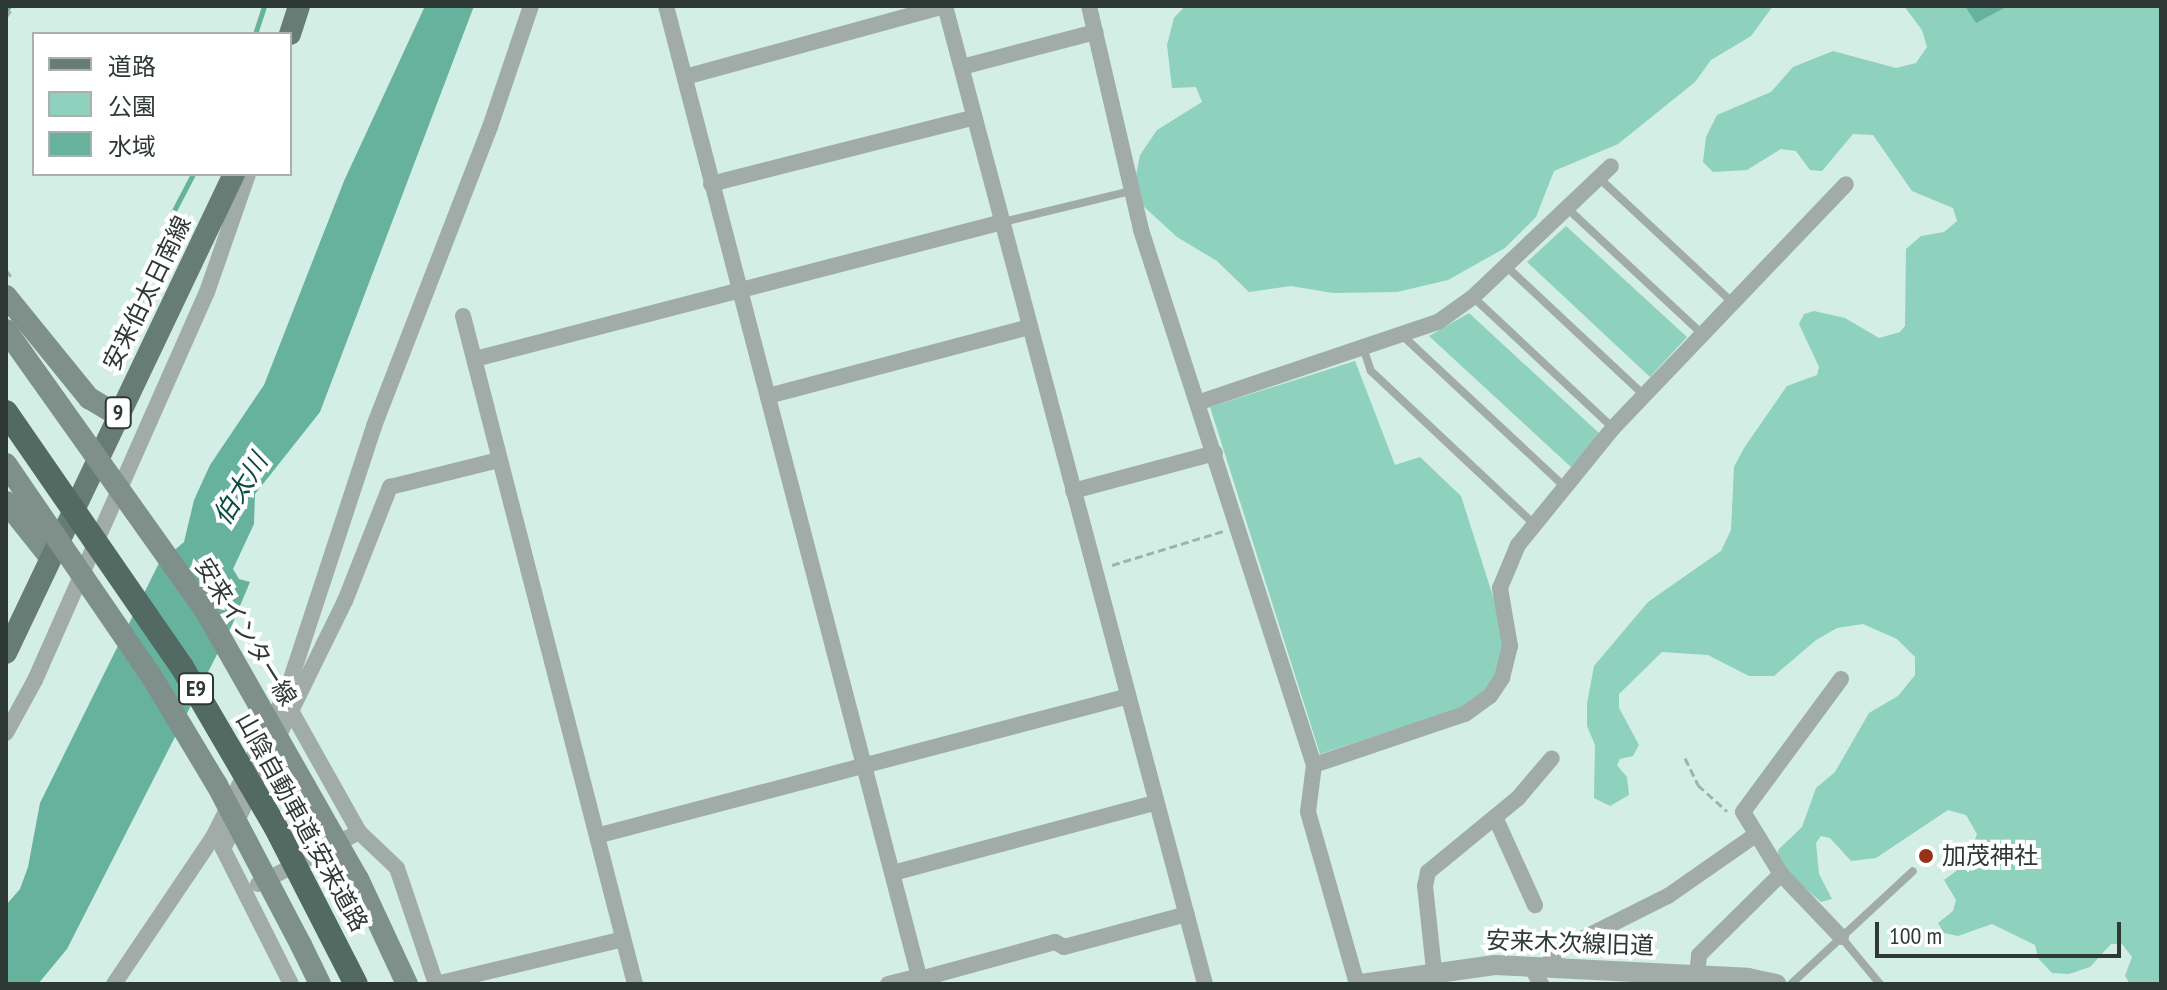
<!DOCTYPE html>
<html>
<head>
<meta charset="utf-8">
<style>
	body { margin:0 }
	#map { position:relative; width:2167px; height:990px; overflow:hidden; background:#d3eee5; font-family:"PT Sans Narrow","Noto Sans JP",sans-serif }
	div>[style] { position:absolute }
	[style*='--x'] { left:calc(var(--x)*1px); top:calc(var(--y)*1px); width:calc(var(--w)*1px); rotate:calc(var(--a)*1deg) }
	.green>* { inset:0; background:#8ed1bd }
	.water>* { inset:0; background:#67b29d }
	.stream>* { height:5px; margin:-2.5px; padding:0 2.5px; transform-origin:2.5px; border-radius:2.5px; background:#67b29d }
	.path>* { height:3px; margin-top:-1.5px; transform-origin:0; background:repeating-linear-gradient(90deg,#9db3ac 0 8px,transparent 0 12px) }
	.service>* { height:8px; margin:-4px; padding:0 4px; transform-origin:4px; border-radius:4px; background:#a1aca9 }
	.minor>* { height:16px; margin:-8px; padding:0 8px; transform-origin:8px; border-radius:8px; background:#a1aca9 }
	.tertiary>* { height:20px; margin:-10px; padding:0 10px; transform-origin:10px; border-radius:10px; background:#a1aca9 }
	.secondary>* { height:22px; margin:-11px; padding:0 11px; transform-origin:11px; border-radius:11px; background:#7f908a }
	.primary>* { height:22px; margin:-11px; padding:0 11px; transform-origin:11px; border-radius:11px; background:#677c75 }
	.secondary-bridge>* { height:22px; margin:-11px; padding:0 11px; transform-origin:11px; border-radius:11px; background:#7f908a }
	.motorway-bridge>* { height:24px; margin:-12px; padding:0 12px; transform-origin:12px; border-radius:12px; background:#526a62 }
	.dots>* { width:22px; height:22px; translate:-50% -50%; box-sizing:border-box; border:4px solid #fff; border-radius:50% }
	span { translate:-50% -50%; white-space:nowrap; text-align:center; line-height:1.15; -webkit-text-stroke:8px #fff; paint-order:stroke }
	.shield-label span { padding:2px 6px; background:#fff; border:2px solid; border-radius:6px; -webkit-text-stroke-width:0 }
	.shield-label { font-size:22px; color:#2e3936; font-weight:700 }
	.street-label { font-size:24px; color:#2e3936 }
	.poi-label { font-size:24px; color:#2e3936 }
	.left { translate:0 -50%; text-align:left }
	.water-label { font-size:26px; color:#0a4d3e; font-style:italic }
	.frame { position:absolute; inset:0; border:8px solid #2e3936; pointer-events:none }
	.legend { position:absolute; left:32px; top:32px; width:260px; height:144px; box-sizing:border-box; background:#fff; border:2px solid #abb0af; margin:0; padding:10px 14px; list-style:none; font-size:24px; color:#2e3936 }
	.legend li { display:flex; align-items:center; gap:16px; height:40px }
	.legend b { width:40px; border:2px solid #abb0af }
	.scale { position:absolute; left:1875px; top:922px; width:246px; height:36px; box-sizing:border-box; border:4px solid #2e3936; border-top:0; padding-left:10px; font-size:24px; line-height:28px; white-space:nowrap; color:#2e3936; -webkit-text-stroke:6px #fff; paint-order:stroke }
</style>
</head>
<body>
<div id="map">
	<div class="green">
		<div style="clip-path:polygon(1185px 6px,1773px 6px,1751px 36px,1711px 60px,1695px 82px,1618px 144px,1554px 171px,1536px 217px,1505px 248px,1448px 280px,1397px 292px,1333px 293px,1291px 286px,1249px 292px,1217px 261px,1177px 237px,1141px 204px,1134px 186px,1140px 155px,1157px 130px,1202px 102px,1196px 87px,1172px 88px,1167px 45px,1174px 18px)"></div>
		<div style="clip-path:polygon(1904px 6px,2161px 6px,2161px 984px,2130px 984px,2125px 976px,2132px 957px,2122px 944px,2111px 944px,2090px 967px,2069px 974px,2052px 973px,2038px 958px,2035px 945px,1992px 924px,1958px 936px,1944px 933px,1938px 923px,1953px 911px,1956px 900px,1944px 880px,1967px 863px,1977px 834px,1966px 815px,1948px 810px,1876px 858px,1851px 861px,1830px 838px,1821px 836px,1816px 843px,1819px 874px,1832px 899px,1821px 902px,1779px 865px,1778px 850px,1802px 827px,1816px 788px,1835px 772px,1869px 713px,1898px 696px,1915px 675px,1915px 657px,1897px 639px,1863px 624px,1837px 628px,1816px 640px,1774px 676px,1749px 676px,1708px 655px,1662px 652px,1619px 694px,1619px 708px,1639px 745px,1633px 756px,1620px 759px,1617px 765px,1627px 777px,1629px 795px,1610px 806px,1594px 798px,1595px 745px,1587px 726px,1587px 704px,1594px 666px,1648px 602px,1721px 551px,1731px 530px,1734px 467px,1744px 448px,1787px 386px,1817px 375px,1819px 367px,1799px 324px,1804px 314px,1814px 311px,1845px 318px,1879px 338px,1900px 332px,1905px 326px,1906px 249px,1921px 236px,1944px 232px,1957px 221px,1953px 208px,1912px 191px,1873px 135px,1853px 134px,1822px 171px,1810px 170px,1796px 151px,1781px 149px,1747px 170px,1713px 172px,1703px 162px,1706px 137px,1717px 115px,1771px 92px,1793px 67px,1833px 51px,1896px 68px,1916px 63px,1927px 47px,1922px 30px)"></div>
		<div style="clip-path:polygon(1566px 226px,1687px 337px,1650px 377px,1527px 262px)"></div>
		<div style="clip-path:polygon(1469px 313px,1600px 434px,1571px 467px,1429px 336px)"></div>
		<div style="clip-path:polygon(1355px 361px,1395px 465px,1420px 457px,1461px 496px,1506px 637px,1491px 690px,1458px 709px,1320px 754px,1210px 407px)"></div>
	</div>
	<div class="water">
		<div style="clip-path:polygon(425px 6px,474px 6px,320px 412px,255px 494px,254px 524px,233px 569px,239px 579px,250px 582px,232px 625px,67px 949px,38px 984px,6px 984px,6px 905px,20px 889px,28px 867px,40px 803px,159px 563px,184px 542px,194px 500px,210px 465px,264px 385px,344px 181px)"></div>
		<div style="clip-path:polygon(1965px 6px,2008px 6px,1976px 23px)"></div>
	</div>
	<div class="stream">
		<div style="--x:6;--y:10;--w:5;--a:-53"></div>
		<div style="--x:255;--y:34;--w:29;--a:-72"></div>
		<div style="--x:137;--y:311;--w:96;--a:-70.6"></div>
		<div style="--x:169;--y:220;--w:52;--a:-62.4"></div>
	</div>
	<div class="path">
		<div style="--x:6;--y:17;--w:14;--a:-54"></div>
		<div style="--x:6;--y:270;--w:11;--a:52"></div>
		<div style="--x:1112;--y:565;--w:116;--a:-17"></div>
		<div style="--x:1685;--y:758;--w:30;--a:64"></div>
		<div style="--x:1698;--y:785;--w:39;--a:42"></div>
	</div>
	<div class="service">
		<div style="--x:1599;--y:178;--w:182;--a:43"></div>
		<div style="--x:1567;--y:208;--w:185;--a:43"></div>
		<div style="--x:1003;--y:222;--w:132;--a:-13.6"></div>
		<div style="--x:1506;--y:266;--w:189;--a:43.1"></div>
		<div style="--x:1473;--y:297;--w:192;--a:43.1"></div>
		<div style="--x:1404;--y:337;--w:219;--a:43"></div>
		<div style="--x:1364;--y:350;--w:22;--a:72"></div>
		<div style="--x:1371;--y:371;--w:222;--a:43.2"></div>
		<div style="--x:1841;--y:937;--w:61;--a:50.3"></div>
		<div style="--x:1791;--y:984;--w:166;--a:-42.8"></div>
	</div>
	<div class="minor">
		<div style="--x:666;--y:6;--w:1011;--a:75.39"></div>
		<div style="--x:945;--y:6;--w:1012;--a:75.11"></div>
		<div style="--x:1089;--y:6;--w:230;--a:76.9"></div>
		<div style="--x:1141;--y:230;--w:562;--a:72.08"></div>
		<div style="--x:1314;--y:765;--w:47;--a:97.3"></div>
		<div style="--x:1308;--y:812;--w:179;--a:74.1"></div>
		<div style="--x:962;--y:67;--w:138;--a:-14.7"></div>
		<div style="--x:685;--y:77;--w:270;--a:-15.3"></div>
		<div style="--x:711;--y:184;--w:272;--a:-14.2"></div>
		<div style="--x:463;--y:316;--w:690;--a:75.56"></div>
		<div style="--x:475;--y:359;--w:545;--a:-14.55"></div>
		<div style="--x:768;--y:396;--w:271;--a:-14.8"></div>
		<div style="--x:1200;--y:402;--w:251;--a:-18.6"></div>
		<div style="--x:1438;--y:322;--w:43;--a:-35.5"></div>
		<div style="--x:1473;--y:297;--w:190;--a:-43.5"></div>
		<div style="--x:1073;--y:491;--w:147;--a:-15"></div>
		<div style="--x:1841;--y:679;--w:165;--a:126.4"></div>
		<div style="--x:1743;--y:812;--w:73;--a:58.5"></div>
		<div style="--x:1781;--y:874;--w:87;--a:46.4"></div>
		<div style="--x:6;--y:733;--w:60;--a:-61.3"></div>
		<div style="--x:35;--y:680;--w:424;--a:-66.1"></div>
		<div style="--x:207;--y:292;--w:125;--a:-70.8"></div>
		<div style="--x:1314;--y:765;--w:159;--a:-18.7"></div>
		<div style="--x:1465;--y:714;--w:31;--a:-36"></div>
		<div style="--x:1490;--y:696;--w:22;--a:-56"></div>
		<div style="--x:1502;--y:678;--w:33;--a:-76"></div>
		<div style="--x:1510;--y:646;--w:59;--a:-99.8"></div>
		<div style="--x:1500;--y:588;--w:47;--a:-67.3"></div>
		<div style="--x:1518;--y:545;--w:151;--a:-50.9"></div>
		<div style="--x:1613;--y:428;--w:337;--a:-46.3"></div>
		<div style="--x:1495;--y:817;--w:97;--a:65.6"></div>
		<div style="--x:600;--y:835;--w:543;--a:-14.73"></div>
		<div style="--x:893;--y:873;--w:271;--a:-15"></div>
		<div style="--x:258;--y:884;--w:114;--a:-27.2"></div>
		<div style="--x:1530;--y:965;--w:22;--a:60"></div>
		<div style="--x:1549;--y:967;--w:10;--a:-79"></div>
		<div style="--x:1551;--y:957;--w:14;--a:-36"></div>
		<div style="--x:1562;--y:949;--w:119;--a:-26.6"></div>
		<div style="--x:1668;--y:896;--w:105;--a:-34.9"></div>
		<div style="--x:1434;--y:970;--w:84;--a:-96.1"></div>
		<div style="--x:1425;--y:886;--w:14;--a:-78"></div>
		<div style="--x:1428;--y:872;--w:117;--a:-39.4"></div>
		<div style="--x:1518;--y:798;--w:52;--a:-49.6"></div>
		<div style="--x:1697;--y:975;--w:20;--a:-84"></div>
		<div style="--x:1699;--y:955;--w:115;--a:-44.6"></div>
		<div style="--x:920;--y:979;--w:140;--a:-15.3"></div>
		<div style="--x:1055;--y:942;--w:10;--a:29"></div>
		<div style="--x:1064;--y:947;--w:127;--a:-15"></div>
		<div style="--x:114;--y:984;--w:177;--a:-56"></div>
		<div style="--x:213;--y:837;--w:164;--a:-63.1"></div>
		<div style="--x:287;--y:691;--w:279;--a:-71.8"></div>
		<div style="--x:374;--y:426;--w:321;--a:-68.8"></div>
		<div style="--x:490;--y:127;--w:128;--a:-71.3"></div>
		<div style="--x:291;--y:984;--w:151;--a:-116.7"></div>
		<div style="--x:223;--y:849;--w:154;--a:-63.8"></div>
		<div style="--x:436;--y:984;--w:122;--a:-108.6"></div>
		<div style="--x:397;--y:868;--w:52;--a:-136.5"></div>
		<div style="--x:359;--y:832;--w:139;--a:-119.3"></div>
		<div style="--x:291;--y:711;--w:123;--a:-63.9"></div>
		<div style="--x:345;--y:601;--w:123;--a:-68.5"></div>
		<div style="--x:390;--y:487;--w:112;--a:-13.9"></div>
		<div style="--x:436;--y:984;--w:192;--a:-13.5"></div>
		<div style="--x:888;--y:984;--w:32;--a:-14"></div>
	</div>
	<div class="tertiary">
		<div style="--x:1361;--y:984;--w:135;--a:-8.1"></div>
		<div style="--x:1495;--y:965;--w:253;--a:2.9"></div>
		<div style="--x:1748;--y:978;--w:29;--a:12"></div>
	</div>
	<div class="secondary">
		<div style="--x:6;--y:296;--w:132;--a:50.9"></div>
		<div style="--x:89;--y:398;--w:33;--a:31"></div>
		<div style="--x:6;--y:502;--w:69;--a:51.5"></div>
		<div style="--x:358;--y:879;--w:116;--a:65"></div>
		<div style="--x:301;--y:945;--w:43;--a:64"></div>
	</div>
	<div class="primary">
		<div style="--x:290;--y:34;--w:29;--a:-72"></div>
		<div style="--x:6;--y:653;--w:530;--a:-64.55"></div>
	</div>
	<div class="secondary-bridge">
		<div style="--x:6;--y:330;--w:344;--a:54.6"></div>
		<div style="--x:205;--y:610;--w:309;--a:60.4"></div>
		<div style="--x:6;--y:464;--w:258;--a:55.6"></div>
		<div style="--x:152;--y:677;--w:126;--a:59"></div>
		<div style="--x:217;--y:785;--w:181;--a:62.3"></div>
	</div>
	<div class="motorway-bridge">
		<div style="--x:6;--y:412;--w:310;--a:55.4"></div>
		<div style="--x:182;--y:667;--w:186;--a:59.7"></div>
		<div style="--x:276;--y:828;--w:175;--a:62.9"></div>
	</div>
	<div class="dots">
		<div style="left:1926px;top:856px;background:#993119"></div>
	</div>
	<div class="shield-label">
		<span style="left:118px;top:413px">9</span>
		<span style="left:196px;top:689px">E9</span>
	</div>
	<div class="street-label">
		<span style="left:147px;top:293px;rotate:-64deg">安来伯太日南線</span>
		<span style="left:246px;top:632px;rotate:58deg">安来インター線</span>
		<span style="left:302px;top:822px;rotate:61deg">山陰自動車道;安来道路</span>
		<span style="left:1570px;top:943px;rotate:2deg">安来木次線旧道</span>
	</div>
	<div class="poi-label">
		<span class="left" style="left:1942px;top:856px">加茂神社</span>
	</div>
	<div class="water-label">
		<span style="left:240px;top:489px;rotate:-58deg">伯太川</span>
	</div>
	<div class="frame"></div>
	<ul class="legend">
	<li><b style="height:10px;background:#677c75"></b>道路</li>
	<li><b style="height:22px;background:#8ed1bd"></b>公園</li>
	<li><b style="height:22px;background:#67b29d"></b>水域</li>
	</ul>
	<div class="scale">100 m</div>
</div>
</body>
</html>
